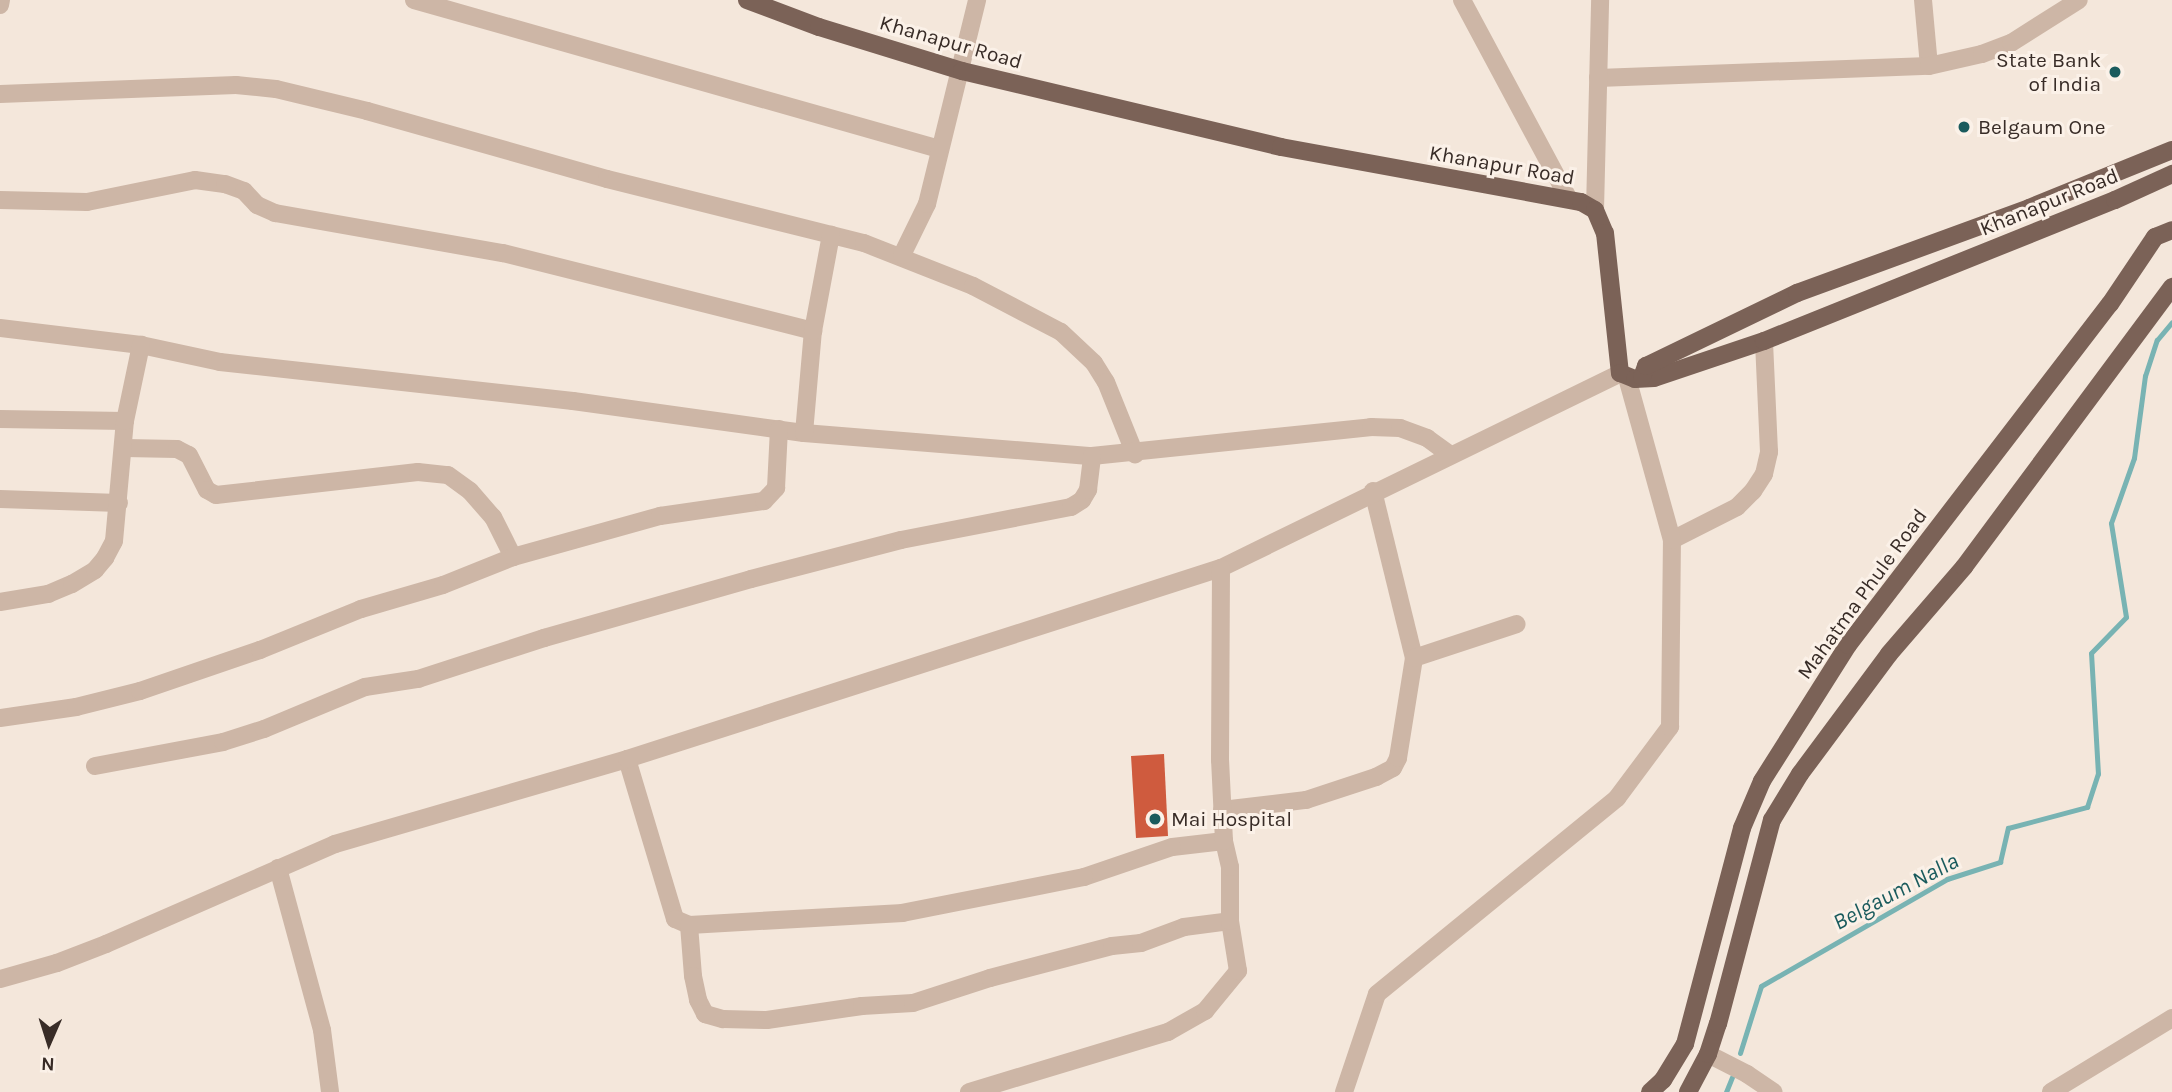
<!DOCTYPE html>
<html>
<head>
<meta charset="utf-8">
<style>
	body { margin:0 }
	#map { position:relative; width:2172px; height:1092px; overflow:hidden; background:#f4e7db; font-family:Karla,sans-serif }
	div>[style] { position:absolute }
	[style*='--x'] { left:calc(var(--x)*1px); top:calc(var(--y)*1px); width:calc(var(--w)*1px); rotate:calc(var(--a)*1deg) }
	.stream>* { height:5px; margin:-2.5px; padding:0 2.5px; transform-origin:2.5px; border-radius:2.5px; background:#78b3b3 }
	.building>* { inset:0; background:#cf5b3e }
	.minor>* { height:18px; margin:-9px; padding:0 9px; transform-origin:9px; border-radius:9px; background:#cdb6a6 }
	.major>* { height:18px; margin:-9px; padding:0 9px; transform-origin:9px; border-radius:9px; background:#7b6257 }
	.dots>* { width:19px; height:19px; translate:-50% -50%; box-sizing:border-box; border:4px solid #fbf1e8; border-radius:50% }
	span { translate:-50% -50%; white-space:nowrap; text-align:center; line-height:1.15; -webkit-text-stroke:6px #fbf1e8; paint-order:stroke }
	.street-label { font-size:21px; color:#382c27 }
	.poi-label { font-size:21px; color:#382c27 }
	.right { translate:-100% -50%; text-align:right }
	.left { translate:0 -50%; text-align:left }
	.water-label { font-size:23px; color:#1a5b5d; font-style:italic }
	.north { position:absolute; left:14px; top:1008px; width:70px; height:70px; -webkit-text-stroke:5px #fbf1e8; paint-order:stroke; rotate:183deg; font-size:19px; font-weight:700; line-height:28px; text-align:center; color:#382c27 }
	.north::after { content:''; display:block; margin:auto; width:24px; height:32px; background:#382c27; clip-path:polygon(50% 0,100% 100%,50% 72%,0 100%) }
</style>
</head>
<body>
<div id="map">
	<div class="stream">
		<div style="--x:1740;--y:1053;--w:70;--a:-72.6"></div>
		<div style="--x:1761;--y:986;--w:215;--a:-29.9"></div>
		<div style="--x:1947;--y:879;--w:56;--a:-17.8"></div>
		<div style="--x:2000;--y:862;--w:35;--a:-77"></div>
		<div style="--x:2008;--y:828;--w:82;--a:-14.9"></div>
		<div style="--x:2087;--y:807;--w:35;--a:-72"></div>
		<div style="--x:2098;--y:774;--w:121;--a:-93.3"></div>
		<div style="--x:2091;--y:653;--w:50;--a:-45.8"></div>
		<div style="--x:2126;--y:617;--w:95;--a:-99.1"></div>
		<div style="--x:2111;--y:523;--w:69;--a:-70.5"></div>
		<div style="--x:2134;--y:458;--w:83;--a:-82.4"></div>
		<div style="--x:2145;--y:376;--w:38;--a:-72"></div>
		<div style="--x:2157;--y:340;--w:23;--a:-50"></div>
		<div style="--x:1726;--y:1092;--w:16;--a:-68"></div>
	</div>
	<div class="building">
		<div style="clip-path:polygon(1164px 754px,1168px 836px,1136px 838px,1131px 756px)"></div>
	</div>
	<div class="minor">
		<div style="--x:414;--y:0;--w:546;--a:15.84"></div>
		<div style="--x:1462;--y:0;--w:225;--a:61.8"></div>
		<div style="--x:1923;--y:0;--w:66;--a:84.8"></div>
		<div style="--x:0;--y:5;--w:5;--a:-79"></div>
		<div style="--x:1598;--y:78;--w:331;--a:-2.1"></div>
		<div style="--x:1929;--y:66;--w:54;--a:-12.8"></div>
		<div style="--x:1982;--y:54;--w:31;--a:-21"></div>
		<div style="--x:2011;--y:43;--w:80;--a:-32.3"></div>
		<div style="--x:0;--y:94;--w:236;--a:-2.2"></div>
		<div style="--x:236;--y:85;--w:40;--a:5.7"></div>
		<div style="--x:276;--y:89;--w:94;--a:13.6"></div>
		<div style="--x:367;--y:111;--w:249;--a:15.8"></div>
		<div style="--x:607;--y:179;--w:265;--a:14"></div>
		<div style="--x:864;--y:243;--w:117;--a:21.5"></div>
		<div style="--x:973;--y:286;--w:99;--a:27.6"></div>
		<div style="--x:1061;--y:332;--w:45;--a:43.2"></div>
		<div style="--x:1094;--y:363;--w:22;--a:58"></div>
		<div style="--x:1106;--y:382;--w:78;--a:68.1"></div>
		<div style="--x:0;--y:200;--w:87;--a:1.3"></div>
		<div style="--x:87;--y:202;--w:110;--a:-11.5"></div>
		<div style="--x:195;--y:180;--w:30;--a:8"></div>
		<div style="--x:225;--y:184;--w:20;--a:20"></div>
		<div style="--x:244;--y:191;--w:19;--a:47"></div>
		<div style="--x:257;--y:205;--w:20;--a:24"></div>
		<div style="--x:275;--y:213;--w:231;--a:10"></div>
		<div style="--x:503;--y:253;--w:320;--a:14.1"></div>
		<div style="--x:1595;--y:210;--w:210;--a:-88.6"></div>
		<div style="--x:902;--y:255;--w:57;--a:-63.9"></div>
		<div style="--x:927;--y:204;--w:210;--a:-76.2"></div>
		<div style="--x:0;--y:328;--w:142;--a:6.9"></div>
		<div style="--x:141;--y:345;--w:81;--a:12.1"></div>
		<div style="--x:220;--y:362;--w:355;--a:6.3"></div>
		<div style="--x:573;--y:401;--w:233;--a:7.9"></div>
		<div style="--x:804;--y:433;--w:289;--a:4.6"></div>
		<div style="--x:1092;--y:456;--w:281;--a:-5.9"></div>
		<div style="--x:1371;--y:427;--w:29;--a:2"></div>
		<div style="--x:1400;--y:428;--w:29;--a:20"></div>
		<div style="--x:1427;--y:438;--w:27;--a:36"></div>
		<div style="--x:0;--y:419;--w:125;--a:0.9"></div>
		<div style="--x:804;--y:433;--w:102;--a:-85"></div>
		<div style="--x:813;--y:331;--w:98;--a:-79.4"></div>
		<div style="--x:125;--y:448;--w:52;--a:1.1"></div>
		<div style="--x:177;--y:449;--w:13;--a:27"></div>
		<div style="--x:189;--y:455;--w:39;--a:63"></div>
		<div style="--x:207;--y:490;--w:10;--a:29"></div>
		<div style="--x:216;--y:495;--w:203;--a:-6.5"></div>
		<div style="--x:418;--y:472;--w:30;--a:6"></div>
		<div style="--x:448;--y:475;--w:27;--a:36"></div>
		<div style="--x:470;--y:491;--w:35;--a:49"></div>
		<div style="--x:493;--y:517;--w:45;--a:63.4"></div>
		<div style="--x:1373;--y:491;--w:172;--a:76.2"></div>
		<div style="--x:0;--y:499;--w:119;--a:1.9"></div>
		<div style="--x:1672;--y:540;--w:73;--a:-26.9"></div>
		<div style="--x:1737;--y:507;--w:23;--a:-45"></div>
		<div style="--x:1753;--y:491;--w:20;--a:-57"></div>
		<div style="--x:1764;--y:474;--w:23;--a:-77"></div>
		<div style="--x:1769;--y:452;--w:111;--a:-92.6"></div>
		<div style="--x:0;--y:602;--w:49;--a:-9.5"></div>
		<div style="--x:48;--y:594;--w:26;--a:-23"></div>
		<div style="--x:72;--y:584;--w:27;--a:-31"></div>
		<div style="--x:95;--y:570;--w:16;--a:-50"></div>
		<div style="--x:105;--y:558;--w:19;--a:-62"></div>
		<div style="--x:114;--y:541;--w:121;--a:-84.8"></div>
		<div style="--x:125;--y:421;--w:78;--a:-78.1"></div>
		<div style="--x:0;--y:718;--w:77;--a:-8.2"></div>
		<div style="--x:76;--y:707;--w:66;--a:-14"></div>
		<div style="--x:140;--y:691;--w:127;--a:-18.9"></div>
		<div style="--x:260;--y:650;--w:109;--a:-22.1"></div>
		<div style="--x:361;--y:609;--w:85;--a:-16.3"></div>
		<div style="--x:443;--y:585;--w:75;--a:-21.8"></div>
		<div style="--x:513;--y:557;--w:153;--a:-15.6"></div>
		<div style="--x:660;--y:516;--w:105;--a:-8.2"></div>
		<div style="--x:764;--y:501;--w:18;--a:-47"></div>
		<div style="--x:776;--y:488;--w:59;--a:-87.1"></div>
		<div style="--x:627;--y:759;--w:167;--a:73.3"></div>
		<div style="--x:675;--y:919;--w:15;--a:23"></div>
		<div style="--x:95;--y:766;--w:130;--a:-10.6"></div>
		<div style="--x:223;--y:742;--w:43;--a:-17.6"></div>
		<div style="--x:264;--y:729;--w:109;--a:-22.6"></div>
		<div style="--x:365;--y:687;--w:54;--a:-8.6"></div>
		<div style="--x:418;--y:679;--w:133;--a:-18"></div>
		<div style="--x:544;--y:638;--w:215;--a:-15.9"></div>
		<div style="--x:751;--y:579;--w:155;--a:-14.6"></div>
		<div style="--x:901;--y:540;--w:173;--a:-11"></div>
		<div style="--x:1071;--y:507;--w:13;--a:-32"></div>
		<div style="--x:1082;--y:500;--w:12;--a:-59"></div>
		<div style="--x:1088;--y:490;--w:34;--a:-83"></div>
		<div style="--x:1222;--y:810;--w:85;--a:-6.8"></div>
		<div style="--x:1306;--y:800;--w:74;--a:-18.2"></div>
		<div style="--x:1376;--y:777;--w:19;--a:-28"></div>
		<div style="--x:1393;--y:768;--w:11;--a:-63"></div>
		<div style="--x:1398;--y:758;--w:101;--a:-80.9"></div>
		<div style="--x:1414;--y:658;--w:108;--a:-18.3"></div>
		<div style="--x:1224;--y:841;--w:52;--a:173.4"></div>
		<div style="--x:1172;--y:847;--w:93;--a:161.2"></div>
		<div style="--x:1084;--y:877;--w:185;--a:168.8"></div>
		<div style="--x:903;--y:913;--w:214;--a:176.8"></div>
		<div style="--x:689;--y:925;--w:51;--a:85.5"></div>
		<div style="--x:693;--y:976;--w:25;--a:78"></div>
		<div style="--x:698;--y:1000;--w:16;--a:63"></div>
		<div style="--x:705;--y:1014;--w:19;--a:16"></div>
		<div style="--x:723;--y:1019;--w:44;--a:1.3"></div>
		<div style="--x:767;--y:1020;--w:96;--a:-8.4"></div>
		<div style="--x:862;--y:1006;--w:51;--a:-3.4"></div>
		<div style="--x:913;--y:1003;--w:81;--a:-18"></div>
		<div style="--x:990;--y:978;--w:126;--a:-14.7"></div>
		<div style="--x:1112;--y:946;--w:29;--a:-6"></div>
		<div style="--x:1141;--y:943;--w:46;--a:-20.4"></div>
		<div style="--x:1184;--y:927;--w:46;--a:-7.4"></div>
		<div style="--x:278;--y:868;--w:168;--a:74.8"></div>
		<div style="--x:322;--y:1030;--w:63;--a:82.6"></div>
		<div style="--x:0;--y:979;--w:59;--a:-15.7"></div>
		<div style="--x:57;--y:963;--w:53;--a:-21.2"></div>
		<div style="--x:106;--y:944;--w:250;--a:-23.6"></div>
		<div style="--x:335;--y:844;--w:304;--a:-16.2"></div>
		<div style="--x:627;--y:759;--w:624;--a:-17.83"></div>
		<div style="--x:1221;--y:568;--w:444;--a:-26"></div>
		<div style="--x:1708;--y:1054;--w:44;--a:27.1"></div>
		<div style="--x:1747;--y:1074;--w:32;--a:34"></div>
		<div style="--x:969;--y:1092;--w:208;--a:-16.8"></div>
		<div style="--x:1168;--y:1032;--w:43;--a:-29.6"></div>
		<div style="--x:1205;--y:1011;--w:52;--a:-50.5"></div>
		<div style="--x:1238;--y:971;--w:51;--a:-99.1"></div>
		<div style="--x:1230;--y:921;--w:54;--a:-90"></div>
		<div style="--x:1230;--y:867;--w:27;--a:-103"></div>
		<div style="--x:1224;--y:841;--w:81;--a:-92.8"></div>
		<div style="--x:1220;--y:760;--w:192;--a:-89.7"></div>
		<div style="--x:1344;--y:1092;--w:103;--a:-71.4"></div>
		<div style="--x:1377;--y:994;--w:310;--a:-39.2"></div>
		<div style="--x:1617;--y:798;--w:89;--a:-53.3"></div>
		<div style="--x:1670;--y:727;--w:187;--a:-89.4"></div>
		<div style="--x:1672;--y:540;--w:168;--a:-105.5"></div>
		<div style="--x:2051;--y:1092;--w:142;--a:-31.4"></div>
	</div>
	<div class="major">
		<div style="--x:747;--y:0;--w:77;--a:20.6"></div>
		<div style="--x:819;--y:27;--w:150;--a:17.1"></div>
		<div style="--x:962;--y:71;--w:328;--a:13.4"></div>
		<div style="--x:1281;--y:147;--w:305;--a:10.4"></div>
		<div style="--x:1581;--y:202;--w:16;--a:30"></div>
		<div style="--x:1595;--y:210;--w:25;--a:67"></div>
		<div style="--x:1605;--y:233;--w:141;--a:83.9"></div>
		<div style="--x:1620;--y:373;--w:16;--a:22"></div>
		<div style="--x:1635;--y:379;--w:19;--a:-3"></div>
		<div style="--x:1654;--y:378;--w:116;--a:-18.6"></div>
		<div style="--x:1764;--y:341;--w:378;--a:-21.9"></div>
		<div style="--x:2115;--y:200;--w:63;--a:-24.5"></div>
		<div style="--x:1642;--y:377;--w:12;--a:-70"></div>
		<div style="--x:1646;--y:366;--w:168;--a:-25.8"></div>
		<div style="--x:1797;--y:293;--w:247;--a:-20.1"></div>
		<div style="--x:2029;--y:208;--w:154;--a:-22.1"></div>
		<div style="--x:1650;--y:1092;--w:18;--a:-43"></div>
		<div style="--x:1663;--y:1080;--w:42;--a:-58.6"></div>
		<div style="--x:1685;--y:1044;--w:223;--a:-75.2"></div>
		<div style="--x:1742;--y:828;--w:51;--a:-66.9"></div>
		<div style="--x:1762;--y:781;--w:161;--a:-57.7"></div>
		<div style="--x:1848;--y:645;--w:430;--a:-52.5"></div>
		<div style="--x:2110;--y:304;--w:81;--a:-56.1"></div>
		<div style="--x:2155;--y:237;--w:18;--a:-22"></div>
		<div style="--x:1688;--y:1092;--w:43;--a:-62.2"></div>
		<div style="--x:1708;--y:1054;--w:32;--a:-72"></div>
		<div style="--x:1718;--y:1024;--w:211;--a:-75.2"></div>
		<div style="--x:1772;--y:820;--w:54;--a:-58.7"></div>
		<div style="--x:1800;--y:774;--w:149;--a:-53.4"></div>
		<div style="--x:1889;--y:654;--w:115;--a:-49.2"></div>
		<div style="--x:1964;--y:567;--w:349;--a:-53.4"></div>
	</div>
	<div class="dots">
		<div style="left:2115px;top:72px;background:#1a5b5d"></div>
		<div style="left:1964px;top:127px;background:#1a5b5d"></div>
		<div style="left:1155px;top:819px;background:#1a5b5d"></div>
	</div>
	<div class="street-label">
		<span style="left:951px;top:42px;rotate:16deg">Khanapur Road</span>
		<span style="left:1502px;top:165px;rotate:10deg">Khanapur Road</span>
		<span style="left:2049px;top:202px;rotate:-22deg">Khanapur Road</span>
		<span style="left:1862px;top:594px;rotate:-54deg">Mahatma Phule Road</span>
	</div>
	<div class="poi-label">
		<span class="right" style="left:2101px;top:72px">State Bank<br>of India</span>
		<span class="left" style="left:1978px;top:127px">Belgaum One</span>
		<span class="left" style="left:1171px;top:819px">Mai Hospital</span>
	</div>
	<div class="water-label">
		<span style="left:1896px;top:892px;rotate:-28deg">Belgaum Nalla</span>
	</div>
	<div class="north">N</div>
</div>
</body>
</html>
